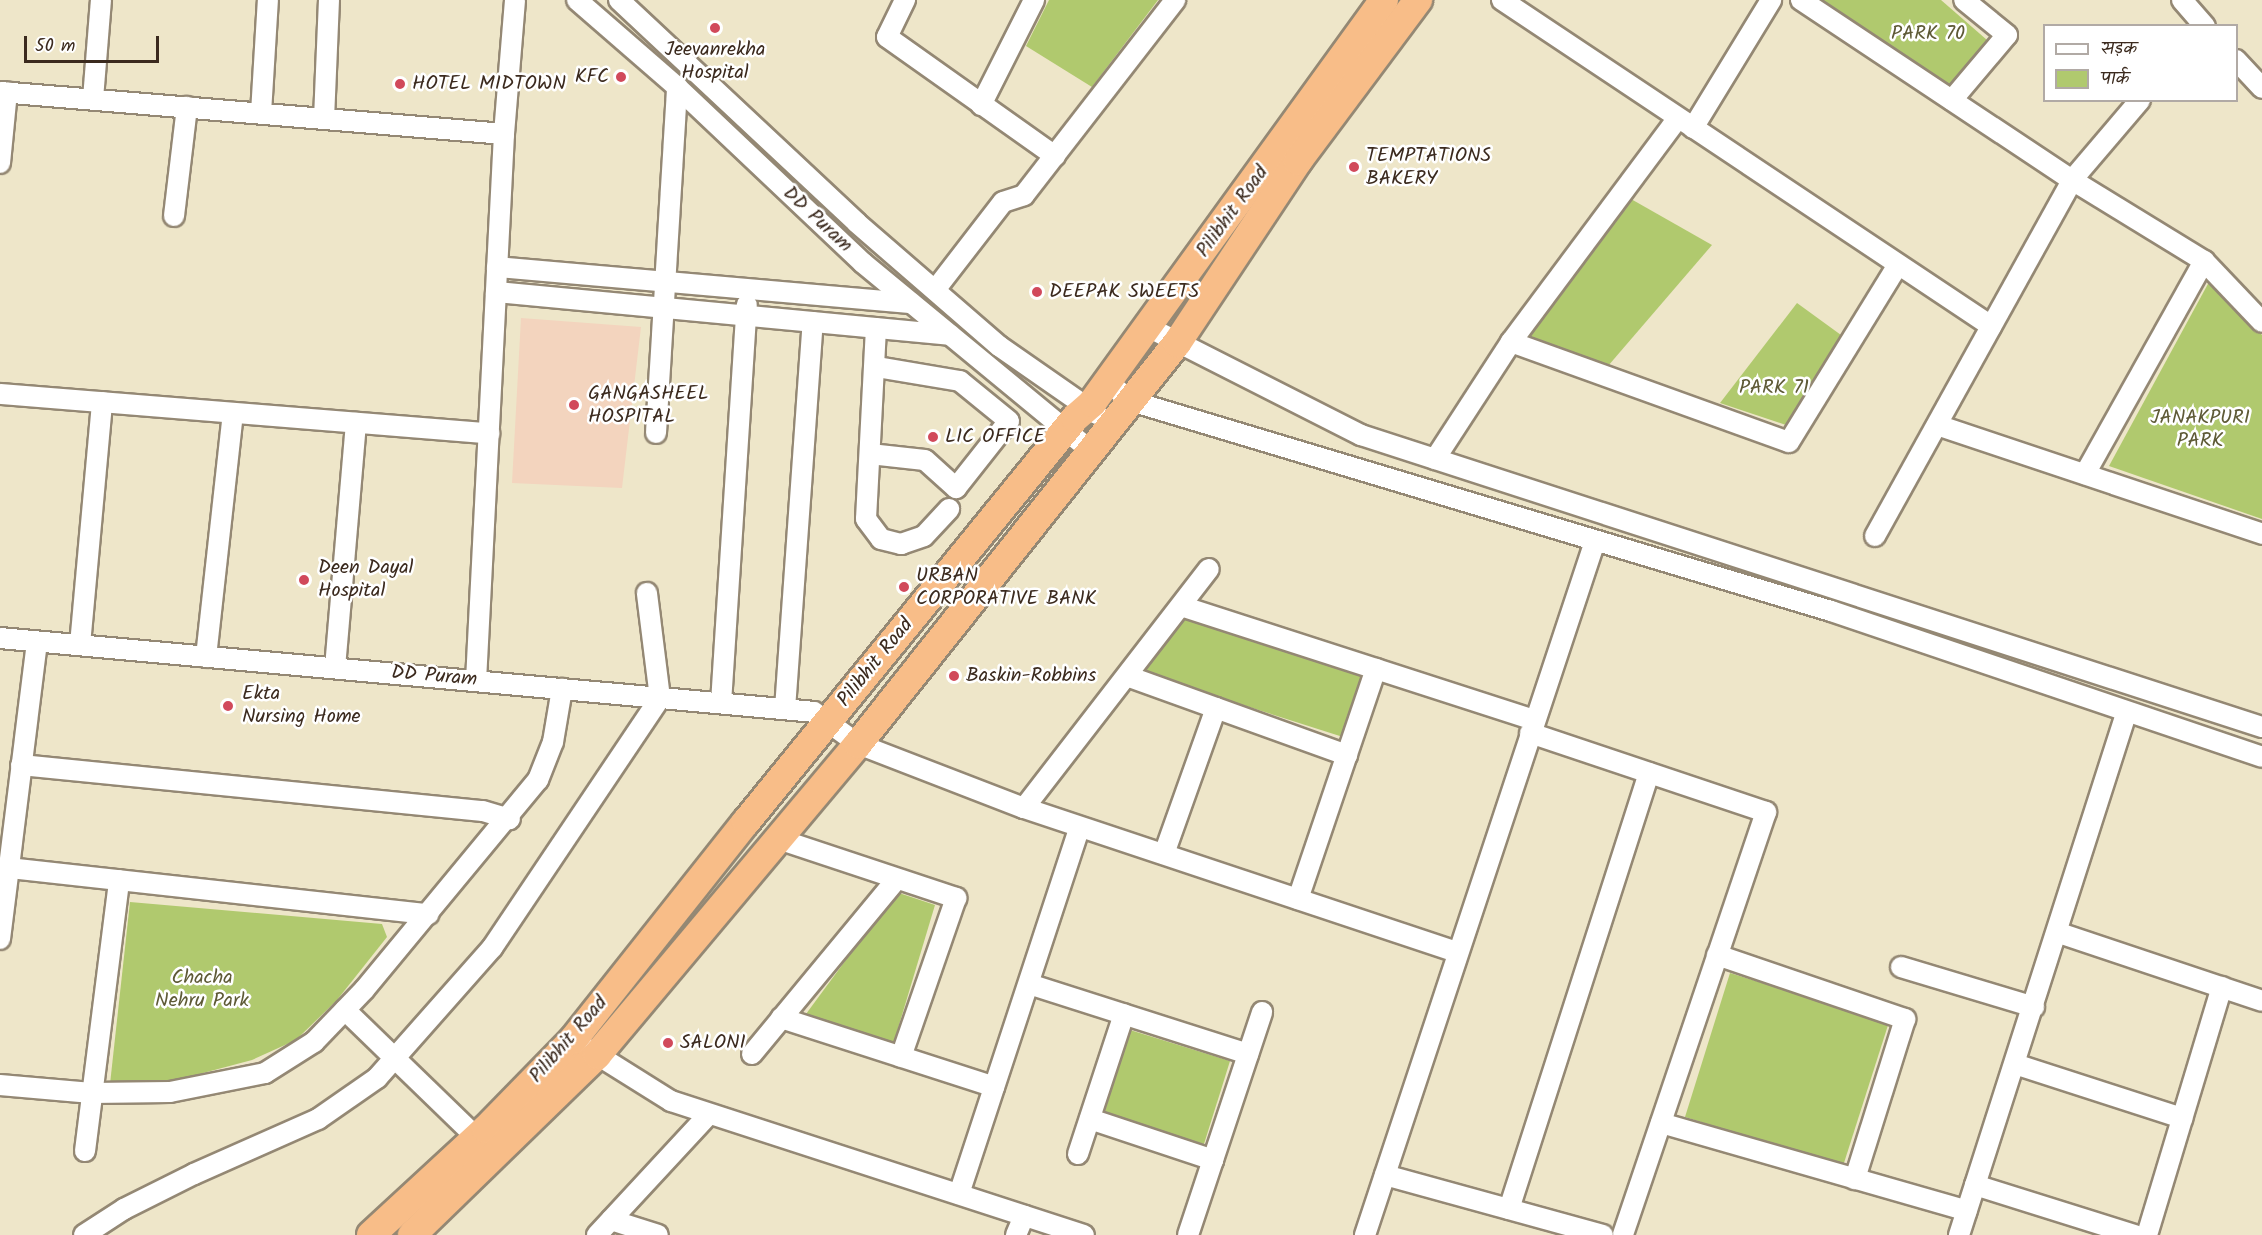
<!DOCTYPE html>
<html>
<head>
<meta charset="utf-8">
<style>
	body { margin:0 }
	#map { position:relative; width:2262px; height:1235px; overflow:hidden; background:#eee6c9; font-family:Kalam,"Playpen Sans Deva",sans-serif }
	div>[style] { position:absolute }
	[style*='--x'] { left:calc(var(--x)*1px); top:calc(var(--y)*1px); width:calc(var(--w)*1px); rotate:calc(var(--a)*1deg) }
	.built>* { inset:0; background:#f3d4be }
	.green>* { inset:0; background:#b0c96e }
	.roads { filter:drop-shadow(2px 0 #948874) drop-shadow(-2px 0 #948874) drop-shadow(0 2px #948874) drop-shadow(0 -2px #948874) }
	.minor>* { height:20px; margin:-10px; padding:0 10px; transform-origin:10px; border-radius:10px; background:#fff }
	.highway>* { height:28px; margin:-14px; padding:0 14px; transform-origin:14px; border-radius:14px; background:#f8bd88 }
	.dots>* { width:16px; height:16px; translate:-50% -50%; box-sizing:border-box; border:3px solid #fff; border-radius:50% }
	span { translate:-50% -50%; white-space:nowrap; text-align:center; line-height:1.15; -webkit-text-stroke:5px #fff; paint-order:stroke }
	.park-label { font-size:20px; color:#5e5a36 }
	.poi-label { font-size:20px; color:#3b2a1e }
	.right { translate:-100% -50%; text-align:right }
	.left { translate:0 -50%; text-align:left }
	.street-label { font-size:20px; color:#3b2a1e }
	.legend { position:absolute; left:2043px; top:24px; width:195px; height:78px; box-sizing:border-box; background:#fff; border:2px solid #b1aaa5; margin:0; padding:8px 10px; list-style:none; font-size:18px; color:#3b2a1e }
	.legend li { display:flex; align-items:center; gap:12px; height:30px }
	.legend b { width:30px; border:2px solid #b1aaa5 }
	.scale { position:absolute; left:24px; top:36px; width:135px; height:27px; box-sizing:border-box; border:3px solid #3b2a1e; border-top:0; padding-left:8px; font-size:18px; line-height:21px; white-space:nowrap; color:#3b2a1e; -webkit-text-stroke:4px #fff; paint-order:stroke }
</style>
</head>
<body>
<div id="map">
	<div class="built">
		<div style="clip-path:polygon(521px 318px,641px 327px,622px 488px,512px 483px)"></div>
	</div>
	<div class="green">
		<div style="clip-path:polygon(1049px 0,1158px 0,1092px 87px,1026px 46px)"></div>
		<div style="clip-path:polygon(1817px 0,1941px 0,1987px 40px,1950px 91px)"></div>
		<div style="clip-path:polygon(1631px 199px,1712px 245px,1608px 366px,1528px 337px)"></div>
		<div style="clip-path:polygon(2209px 282px,2262px 335px,2262px 519px,2109px 466px)"></div>
		<div style="clip-path:polygon(1797px 303px,1841px 335px,1786px 425px,1720px 403px)"></div>
		<div style="clip-path:polygon(1186px 617px,1363px 675px,1343px 737px,1143px 673px)"></div>
		<div style="clip-path:polygon(896px 892px,935px 905px,893px 1045px,806px 1014px)"></div>
		<div style="clip-path:polygon(130px 902px,382px 924px,387px 937px,337px 1000px,296px 1040px,252px 1060px,173px 1081px,110px 1084px)"></div>
		<div style="clip-path:polygon(1730px 973px,1889px 1022px,1843px 1166px,1685px 1117px)"></div>
		<div style="clip-path:polygon(1130px 1030px,1230px 1061px,1204px 1144px,1104px 1114px)"></div>
	</div>
	<div class="roads">
		<div class="minor">
			<div style="--x:577;--y:0;--w:133;--a:41"></div>
			<div style="--x:677;--y:87;--w:256;--a:43.4"></div>
			<div style="--x:863;--y:263;--w:296;--a:39.5"></div>
			<div style="--x:619;--y:0;--w:326;--a:43.1"></div>
			<div style="--x:857;--y:223;--w:188;--a:40.9"></div>
			<div style="--x:999;--y:346;--w:119;--a:34.8"></div>
			<div style="--x:905;--y:0;--w:41;--a:115.9"></div>
			<div style="--x:887;--y:37;--w:206;--a:35.3"></div>
			<div style="--x:1502;--y:0;--w:588;--a:33.69"></div>
			<div style="--x:1801;--y:0;--w:325;--a:33.6"></div>
			<div style="--x:2072;--y:180;--w:155;--a:31.5"></div>
			<div style="--x:2204;--y:261;--w:84;--a:46.4"></div>
			<div style="--x:2182;--y:0;--w:35;--a:49"></div>
			<div style="--x:2236;--y:60;--w:38;--a:47"></div>
			<div style="--x:0;--y:92;--w:506;--a:4.76"></div>
			<div style="--x:93;--y:99;--w:99;--a:-85.4"></div>
			<div style="--x:1952;--y:100;--w:85;--a:-49.8"></div>
			<div style="--x:2007;--y:35;--w:55;--a:-140.9"></div>
			<div style="--x:981;--y:105;--w:118;--a:-63.2"></div>
			<div style="--x:261;--y:113;--w:113;--a:-86.5"></div>
			<div style="--x:324;--y:119;--w:119;--a:-87.6"></div>
			<div style="--x:1693;--y:128;--w:150;--a:-58.6"></div>
			<div style="--x:0;--y:163;--w:71;--a:-84.4"></div>
			<div style="--x:174;--y:216;--w:110;--a:-83.2"></div>
			<div style="--x:497;--y:267;--w:416;--a:5"></div>
			<div style="--x:935;--y:290;--w:111;--a:-52.3"></div>
			<div style="--x:1003;--y:202;--w:22;--a:-18"></div>
			<div style="--x:1024;--y:195;--w:247;--a:-52.2"></div>
			<div style="--x:496;--y:292;--w:456;--a:5.4"></div>
			<div style="--x:876;--y:328;--w:191;--a:93"></div>
			<div style="--x:866;--y:519;--w:25;--a:53"></div>
			<div style="--x:881;--y:539;--w:21;--a:14"></div>
			<div style="--x:901;--y:544;--w:24;--a:-19"></div>
			<div style="--x:924;--y:536;--w:37;--a:-47"></div>
			<div style="--x:1150;--y:328;--w:237;--a:26.9"></div>
			<div style="--x:1361;--y:435;--w:947;--a:17.96"></div>
			<div style="--x:1511;--y:342;--w:295;--a:19.8"></div>
			<div style="--x:1789;--y:442;--w:208;--a:-58.4"></div>
			<div style="--x:1108;--y:382;--w:30;--a:40"></div>
			<div style="--x:1131;--y:401;--w:731;--a:16.7"></div>
			<div style="--x:1831;--y:611;--w:455;--a:18.7"></div>
			<div style="--x:0;--y:394;--w:491;--a:4.6"></div>
			<div style="--x:1937;--y:425;--w:343;--a:18.5"></div>
			<div style="--x:656;--y:433;--w:347;--a:-86.5"></div>
			<div style="--x:870;--y:454;--w:55;--a:6.2"></div>
			<div style="--x:925;--y:460;--w:42;--a:42.1"></div>
			<div style="--x:956;--y:488;--w:85;--a:-51.7"></div>
			<div style="--x:1009;--y:421;--w:63;--a:-140.8"></div>
			<div style="--x:960;--y:381;--w:85;--a:-170.5"></div>
			<div style="--x:1435;--y:459;--w:140;--a:-57"></div>
			<div style="--x:1511;--y:342;--w:279;--a:-53.3"></div>
			<div style="--x:2085;--y:474;--w:244;--a:-60.8"></div>
			<div style="--x:1875;--y:536;--w:407;--a:-61"></div>
			<div style="--x:2072;--y:180;--w:105;--a:-49.6"></div>
			<div style="--x:1181;--y:606;--w:371;--a:17.9"></div>
			<div style="--x:0;--y:638;--w:817;--a:5.19"></div>
			<div style="--x:814;--y:712;--w:54;--a:36"></div>
			<div style="--x:858;--y:744;--w:178;--a:21.1"></div>
			<div style="--x:1024;--y:808;--w:457;--a:18.4"></div>
			<div style="--x:80;--y:645;--w:244;--a:-84.8"></div>
			<div style="--x:206;--y:657;--w:245;--a:-83.7"></div>
			<div style="--x:335;--y:668;--w:246;--a:-85.1"></div>
			<div style="--x:1127;--y:676;--w:234;--a:19.8"></div>
			<div style="--x:476;--y:681;--w:548;--a:-87.07"></div>
			<div style="--x:504;--y:134;--w:134;--a:-85.3"></div>
			<div style="--x:721;--y:703;--w:399;--a:-86.3"></div>
			<div style="--x:785;--y:709;--w:388;--a:-85.9"></div>
			<div style="--x:1530;--y:733;--w:249;--a:18.5"></div>
			<div style="--x:1766;--y:812;--w:447;--a:108.7"></div>
			<div style="--x:21;--y:765;--w:464;--a:5.7"></div>
			<div style="--x:483;--y:811;--w:28;--a:17"></div>
			<div style="--x:1024;--y:808;--w:302;--a:-52.3"></div>
			<div style="--x:778;--y:839;--w:188;--a:18.3"></div>
			<div style="--x:956;--y:898;--w:168;--a:109.1"></div>
			<div style="--x:1164;--y:854;--w:155;--a:-70.4"></div>
			<div style="--x:9;--y:868;--w:422;--a:6.3"></div>
			<div style="--x:1298;--y:899;--w:243;--a:-71.3"></div>
			<div style="--x:2059;--y:933;--w:214;--a:18.5"></div>
			<div style="--x:0;--y:939;--w:299;--a:-82.9"></div>
			<div style="--x:1717;--y:955;--w:199;--a:18.8"></div>
			<div style="--x:1905;--y:1019;--w:168;--a:107.4"></div>
			<div style="--x:1901;--y:967;--w:139;--a:16.7"></div>
			<div style="--x:1029;--y:984;--w:230;--a:17.7"></div>
			<div style="--x:345;--y:1010;--w:184;--a:44.1"></div>
			<div style="--x:781;--y:1018;--w:224;--a:17.9"></div>
			<div style="--x:588;--y:1049;--w:98;--a:32.1"></div>
			<div style="--x:671;--y:1101;--w:434;--a:18"></div>
			<div style="--x:752;--y:1054;--w:227;--a:-50.4"></div>
			<div style="--x:2015;--y:1064;--w:176;--a:17.9"></div>
			<div style="--x:0;--y:1085;--w:92;--a:5"></div>
			<div style="--x:92;--y:1093;--w:78;--a:-0.7"></div>
			<div style="--x:170;--y:1092;--w:97;--a:-11.3"></div>
			<div style="--x:265;--y:1073;--w:58;--a:-32.3"></div>
			<div style="--x:314;--y:1042;--w:72;--a:-46.1"></div>
			<div style="--x:364;--y:990;--w:273;--a:-50.4"></div>
			<div style="--x:538;--y:780;--w:41;--a:-68.5"></div>
			<div style="--x:553;--y:742;--w:54;--a:-80.4"></div>
			<div style="--x:1090;--y:1119;--w:130;--a:18.4"></div>
			<div style="--x:1661;--y:1123;--w:318;--a:16"></div>
			<div style="--x:85;--y:1151;--w:273;--a:-82.8"></div>
			<div style="--x:1078;--y:1154;--w:147;--a:-71.8"></div>
			<div style="--x:1385;--y:1175;--w:226;--a:15.4"></div>
			<div style="--x:1975;--y:1185;--w:168;--a:17.4"></div>
			<div style="--x:959;--y:1194;--w:386;--a:-71.8"></div>
			<div style="--x:1509;--y:1209;--w:458;--a:-72.2"></div>
			<div style="--x:611;--y:1220;--w:49;--a:17.7"></div>
			<div style="--x:84;--y:1235;--w:48;--a:-33"></div>
			<div style="--x:124;--y:1209;--w:78;--a:-26.6"></div>
			<div style="--x:194;--y:1174;--w:136;--a:-23.9"></div>
			<div style="--x:318;--y:1119;--w:72;--a:-34.8"></div>
			<div style="--x:377;--y:1078;--w:174;--a:-48.5"></div>
			<div style="--x:492;--y:948;--w:301;--a:-56.1"></div>
			<div style="--x:660;--y:698;--w:106;--a:-97.1"></div>
			<div style="--x:597;--y:1235;--w:165;--a:-47.2"></div>
			<div style="--x:1016;--y:1235;--w:21;--a:-67"></div>
			<div style="--x:1188;--y:1235;--w:235;--a:-71.6"></div>
			<div style="--x:1365;--y:1235;--w:731;--a:-71.66"></div>
			<div style="--x:1959;--y:1235;--w:547;--a:-72.23"></div>
			<div style="--x:2147;--y:1235;--w:259;--a:-73.2"></div>
		</div>
		<div class="highway">
			<div style="--x:371;--y:1235;--w:156;--a:-42.7"></div>
			<div style="--x:486;--y:1129;--w:124;--a:-45.7"></div>
			<div style="--x:573;--y:1040;--w:278;--a:-51.6"></div>
			<div style="--x:746;--y:822;--w:521;--a:-50.84"></div>
			<div style="--x:1075;--y:418;--w:23;--a:-41"></div>
			<div style="--x:1092;--y:403;--w:498;--a:-54.1"></div>
			<div style="--x:412;--y:1235;--w:258;--a:-44.2"></div>
			<div style="--x:597;--y:1055;--w:406;--a:-50"></div>
			<div style="--x:858;--y:744;--w:512;--a:-51.5"></div>
			<div style="--x:1177;--y:343;--w:219;--a:-56.4"></div>
			<div style="--x:1298;--y:161;--w:201;--a:-53.3"></div>
		</div>
	</div>
	<div class="dots">
		<div style="left:715px;top:28px;background:#d1495b"></div>
		<div style="left:621px;top:77px;background:#d1495b"></div>
		<div style="left:400px;top:84px;background:#d1495b"></div>
		<div style="left:1354px;top:167px;background:#d1495b"></div>
		<div style="left:1037px;top:292px;background:#d1495b"></div>
		<div style="left:574px;top:405px;background:#d1495b"></div>
		<div style="left:933px;top:437px;background:#d1495b"></div>
		<div style="left:304px;top:580px;background:#d1495b"></div>
		<div style="left:904px;top:587px;background:#d1495b"></div>
		<div style="left:954px;top:676px;background:#d1495b"></div>
		<div style="left:228px;top:706px;background:#d1495b"></div>
		<div style="left:668px;top:1043px;background:#d1495b"></div>
	</div>
	<div class="park-label">
		<span style="left:1928px;top:34px">PARK 70</span>
		<span style="left:1774px;top:388px">PARK 71</span>
		<span style="left:2200px;top:430px">JANAKPURI<br>PARK</span>
		<span style="left:202px;top:990px">Chacha<br>Nehru Park</span>
	</div>
	<div class="poi-label">
		<span style="left:715px;top:62px">Jeevanrekha<br>Hospital</span>
		<span class="right" style="left:609px;top:77px">KFC</span>
		<span class="left" style="left:412px;top:84px">HOTEL MIDTOWN</span>
		<span class="left" style="left:1366px;top:168px">TEMPTATIONS<br>BAKERY</span>
		<span class="left" style="left:1049px;top:292px">DEEPAK SWEETS</span>
		<span class="left" style="left:588px;top:406px">GANGASHEEL<br>HOSPITAL</span>
		<span class="left" style="left:945px;top:437px">LIC OFFICE</span>
		<span class="left" style="left:318px;top:580px">Deen Dayal<br>Hospital</span>
		<span class="left" style="left:916px;top:588px">URBAN<br>CORPORATIVE BANK</span>
		<span class="left" style="left:966px;top:676px">Baskin-Robbins</span>
		<span class="left" style="left:242px;top:706px">Ekta<br>Nursing Home</span>
		<span class="left" style="left:680px;top:1043px">SALONI</span>
	</div>
	<div class="street-label">
		<span style="left:1233px;top:212px;rotate:-54deg">Pilibhit Road</span>
		<span style="left:817px;top:220px;rotate:43deg">DD Puram</span>
		<span style="left:876px;top:663px;rotate:-51deg">Pilibhit Road</span>
		<span style="left:434px;top:677px;rotate:5deg">DD Puram</span>
		<span style="left:569px;top:1040px;rotate:-49deg">Pilibhit Road</span>
	</div>
	<ul class="legend">
	<li><b style="height:8px;background:#fff"></b>सड़क</li>
	<li><b style="height:16px;background:#b0c96e"></b>पार्क</li>
	</ul>
	<div class="scale">50 m</div>
</div>
</body>
</html>
